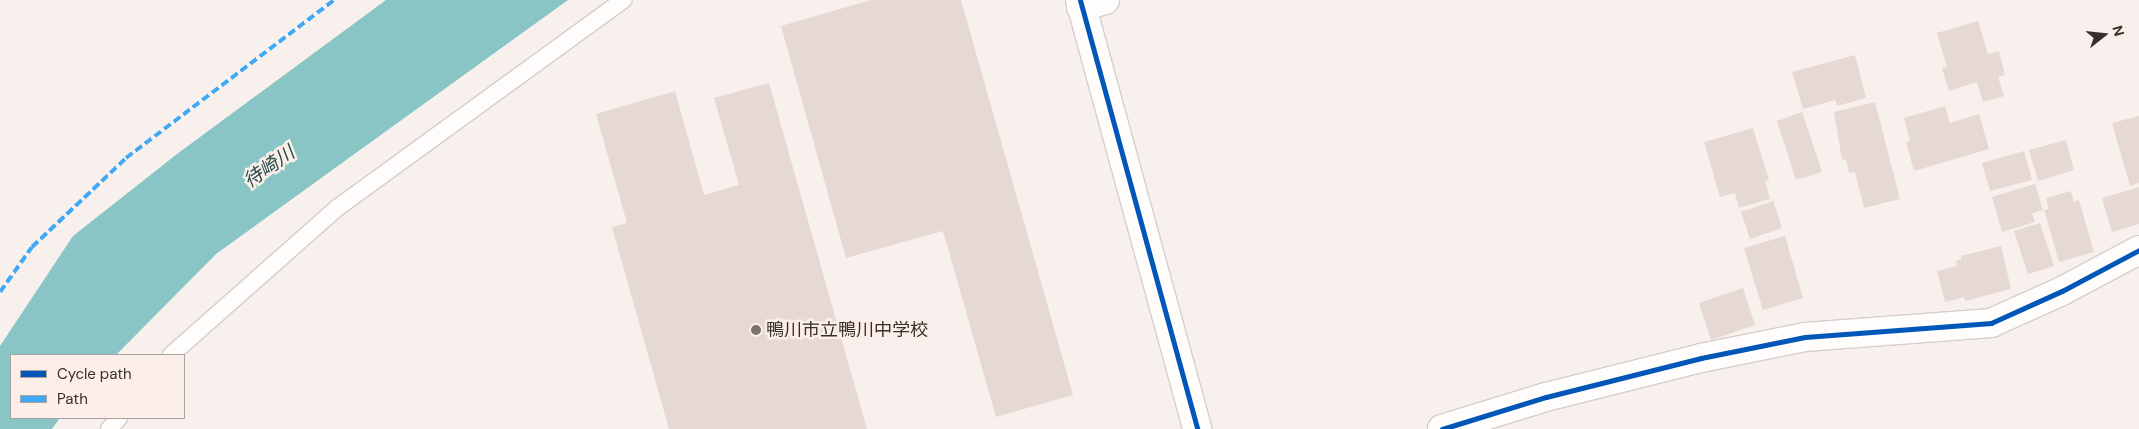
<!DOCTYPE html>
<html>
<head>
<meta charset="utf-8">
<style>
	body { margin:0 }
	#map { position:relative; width:2139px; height:429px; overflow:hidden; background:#f8f0ed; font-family:"DM Sans","Noto Sans JP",sans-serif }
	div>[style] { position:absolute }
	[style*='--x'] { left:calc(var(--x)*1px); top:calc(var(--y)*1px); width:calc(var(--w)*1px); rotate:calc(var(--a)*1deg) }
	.water>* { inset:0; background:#88c5c4 }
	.building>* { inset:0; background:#e6d8d3 }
	.roads { filter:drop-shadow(1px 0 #d5cecb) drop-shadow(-1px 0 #d5cecb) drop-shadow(0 1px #d5cecb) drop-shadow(0 -1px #d5cecb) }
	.lane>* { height:16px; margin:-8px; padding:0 8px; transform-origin:8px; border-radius:8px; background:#fefdfc }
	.street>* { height:28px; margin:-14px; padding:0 14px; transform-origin:14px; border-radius:14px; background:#fefdfc }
	.quiet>* { height:4px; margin-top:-2px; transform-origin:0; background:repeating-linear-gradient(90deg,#3fa9f5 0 8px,transparent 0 12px) }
	.cycleway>* { height:5px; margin:-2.5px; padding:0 2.5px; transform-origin:2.5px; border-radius:2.5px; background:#0057b8 }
	.dots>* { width:14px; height:14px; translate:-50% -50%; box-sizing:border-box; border:2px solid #fcefe9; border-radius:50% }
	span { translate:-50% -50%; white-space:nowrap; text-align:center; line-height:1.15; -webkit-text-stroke:5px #fcefe9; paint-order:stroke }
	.poi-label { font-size:18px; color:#372f2c }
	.left { translate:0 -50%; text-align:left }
	.water-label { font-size:19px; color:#204a4a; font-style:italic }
	.legend { position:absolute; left:10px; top:354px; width:175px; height:65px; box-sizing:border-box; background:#fcefe9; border:1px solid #ada29d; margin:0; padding:6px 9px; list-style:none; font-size:15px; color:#372f2c }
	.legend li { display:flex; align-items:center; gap:10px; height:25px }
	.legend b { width:25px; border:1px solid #ada29d }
	.north { position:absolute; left:2079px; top:10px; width:50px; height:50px; -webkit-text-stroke:4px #fcefe9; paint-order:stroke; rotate:74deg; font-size:14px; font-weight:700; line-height:20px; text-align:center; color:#372f2c }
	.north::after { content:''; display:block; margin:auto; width:18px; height:22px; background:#372f2c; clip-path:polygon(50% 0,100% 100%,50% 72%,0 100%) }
</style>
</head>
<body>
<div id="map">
	<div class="water">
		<div style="clip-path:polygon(386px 0,568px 0,216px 254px,116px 355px,11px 355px,11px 418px,60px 418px,52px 429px,0 429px,0 346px,73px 236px,177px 154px)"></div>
	</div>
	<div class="building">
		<div style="clip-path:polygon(871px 0,961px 0,1073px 395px,996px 417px,943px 231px,846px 258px,781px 26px)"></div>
		<div style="clip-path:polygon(1978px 21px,1988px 54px,1999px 51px,2005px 75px,1998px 77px,2004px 96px,1983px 102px,1977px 82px,1949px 91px,1942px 68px,1947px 67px,1937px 33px)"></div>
		<div style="clip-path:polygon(1855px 55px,1866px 98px,1837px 106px,1835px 100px,1803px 109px,1792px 72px)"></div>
		<div style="clip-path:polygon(769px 83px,867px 429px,669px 429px,612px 227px,627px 223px,596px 114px,675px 91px,704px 195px,739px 185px,714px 98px)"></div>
		<div style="clip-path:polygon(1875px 102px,1900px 199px,1864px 208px,1855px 172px,1849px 173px,1846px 159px,1842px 160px,1834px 112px)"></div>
		<div style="clip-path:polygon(1945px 106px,1950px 123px,1979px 114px,1989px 149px,1914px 171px,1906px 142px,1910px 141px,1904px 118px)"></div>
		<div style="clip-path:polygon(1802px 112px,1822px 172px,1796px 180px,1777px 121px)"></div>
		<div style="clip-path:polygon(2139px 116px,2139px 183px,2130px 186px,2112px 123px)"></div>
		<div style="clip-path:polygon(1753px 128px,1769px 180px,1765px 181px,1770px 199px,1739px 208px,1735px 193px,1720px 197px,1704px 142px)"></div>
		<div style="clip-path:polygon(2066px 140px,2074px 170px,2038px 181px,2029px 150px)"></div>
		<div style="clip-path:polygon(2024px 151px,2032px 180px,1990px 191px,1982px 163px)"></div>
		<div style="clip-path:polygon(2035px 184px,2043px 210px,2032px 213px,2035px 222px,2002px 232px,1992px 197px)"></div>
		<div style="clip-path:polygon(2139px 187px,2139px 224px,2112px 232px,2102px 198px)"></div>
		<div style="clip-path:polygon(2071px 191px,2074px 202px,2079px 200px,2094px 252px,2059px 262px,2044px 210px,2049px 209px,2046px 198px)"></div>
		<div style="clip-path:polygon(1773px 201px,1782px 228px,1750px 239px,1741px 212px)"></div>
		<div style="clip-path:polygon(2040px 223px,2054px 266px,2028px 274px,2014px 231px)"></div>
		<div style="clip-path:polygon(1785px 236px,1803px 298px,1763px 310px,1744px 248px)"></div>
		<div style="clip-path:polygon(2001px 246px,2011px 289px,1965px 301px,1964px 297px,1945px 302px,1937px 271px,1957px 266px,1956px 261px,1962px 259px,1961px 256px)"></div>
		<div style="clip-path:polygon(1743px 288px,1755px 325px,1711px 340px,1699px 303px)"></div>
	</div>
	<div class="roads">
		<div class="lane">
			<div style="--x:171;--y:355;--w:222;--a:-41.5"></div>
			<div style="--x:337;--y:208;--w:354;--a:-36"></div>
			<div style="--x:109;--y:429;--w:15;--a:-48"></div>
		</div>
		<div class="street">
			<div style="--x:1080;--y:0;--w:445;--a:74.7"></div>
			<div style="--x:1081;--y:7;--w:25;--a:-16"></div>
			<div style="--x:1442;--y:429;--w:109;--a:-17.1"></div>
			<div style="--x:1546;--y:397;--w:160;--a:-14.1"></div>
			<div style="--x:1701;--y:358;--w:106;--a:-11.4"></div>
			<div style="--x:1805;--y:337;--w:187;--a:-4.3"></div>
			<div style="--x:1991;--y:323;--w:78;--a:-24.3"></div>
			<div style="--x:2062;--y:291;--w:87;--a:-28"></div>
		</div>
	</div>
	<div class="quiet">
		<div style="--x:0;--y:292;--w:55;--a:-54.6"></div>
		<div style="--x:32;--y:247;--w:129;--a:-43.4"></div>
		<div style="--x:126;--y:158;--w:261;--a:-37.2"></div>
	</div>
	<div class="cycleway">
		<div style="--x:1080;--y:0;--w:445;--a:74.7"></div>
		<div style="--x:1442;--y:429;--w:109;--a:-17.1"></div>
		<div style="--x:1546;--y:397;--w:160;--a:-14.1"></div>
		<div style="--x:1701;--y:358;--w:106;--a:-11.4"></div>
		<div style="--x:1805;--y:337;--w:187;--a:-4.3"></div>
		<div style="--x:1991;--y:323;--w:78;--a:-24.3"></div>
		<div style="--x:2062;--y:291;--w:87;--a:-28"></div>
	</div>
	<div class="dots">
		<div style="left:756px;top:330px;background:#7b7370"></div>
	</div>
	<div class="poi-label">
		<span class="left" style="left:766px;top:330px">鴨川市立鴨川中学校</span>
	</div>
	<div class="water-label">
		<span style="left:269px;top:167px;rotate:-35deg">待崎川</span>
	</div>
	<ul class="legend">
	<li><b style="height:6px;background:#0057b8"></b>Cycle path</li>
	<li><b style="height:6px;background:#3fa9f5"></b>Path</li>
	</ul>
	<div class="north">N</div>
</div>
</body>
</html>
